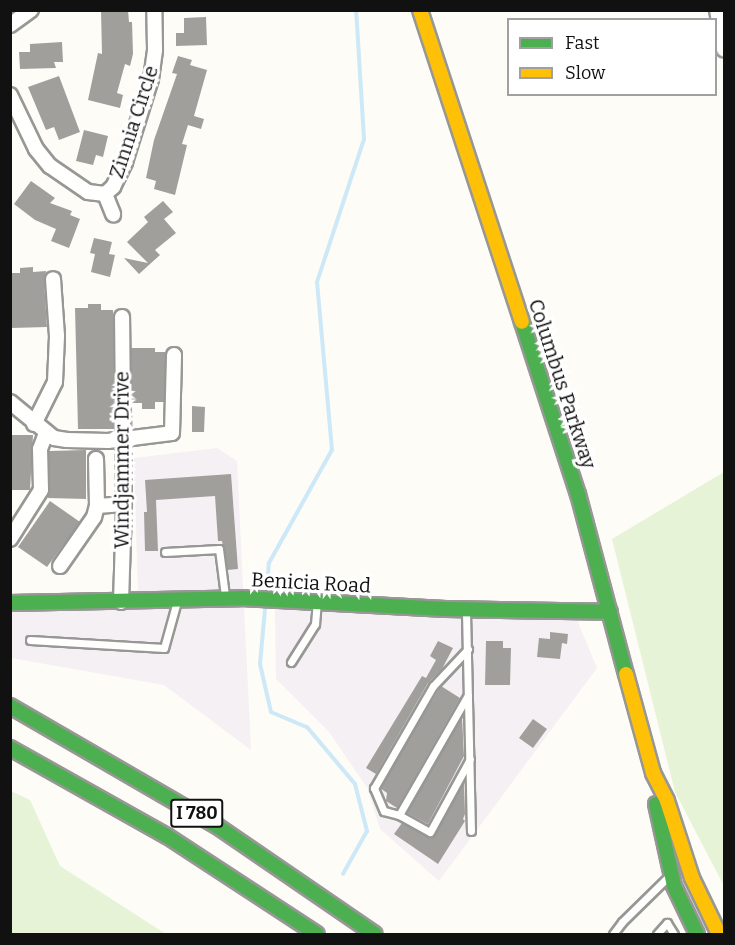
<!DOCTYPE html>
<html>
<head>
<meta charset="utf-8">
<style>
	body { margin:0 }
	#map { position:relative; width:735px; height:945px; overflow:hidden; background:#fdfcf7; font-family:Bitter,serif }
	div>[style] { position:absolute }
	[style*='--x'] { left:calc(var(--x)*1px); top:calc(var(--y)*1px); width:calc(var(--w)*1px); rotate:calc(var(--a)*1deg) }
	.industrial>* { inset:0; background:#f5f0f3 }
	.green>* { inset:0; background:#e7f3d7 }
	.stream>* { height:4px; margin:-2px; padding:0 2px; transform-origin:2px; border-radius:2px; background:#cde8f7 }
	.building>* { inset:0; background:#a19f9c }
	.roads { filter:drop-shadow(2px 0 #979795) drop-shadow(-2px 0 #979795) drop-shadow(0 2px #979795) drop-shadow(0 -2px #979795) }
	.lane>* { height:7px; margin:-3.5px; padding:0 3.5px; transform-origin:3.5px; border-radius:3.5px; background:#fffffe }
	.street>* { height:14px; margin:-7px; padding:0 7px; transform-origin:7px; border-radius:7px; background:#fffffe }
	.fast>* { height:14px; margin:-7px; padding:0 7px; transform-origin:7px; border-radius:7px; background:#4caf50 }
	.slow>* { height:14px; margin:-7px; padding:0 7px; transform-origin:7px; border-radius:7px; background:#ffc107 }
	span { translate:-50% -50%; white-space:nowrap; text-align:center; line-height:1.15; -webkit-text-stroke:6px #fff; paint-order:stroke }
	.shield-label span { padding:2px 4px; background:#fff; border:2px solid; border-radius:4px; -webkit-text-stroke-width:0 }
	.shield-label { font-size:18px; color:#111; font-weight:700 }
	.street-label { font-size:20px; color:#111 }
	.frame { position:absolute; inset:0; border:12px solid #111; pointer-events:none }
	.legend { position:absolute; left:507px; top:18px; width:210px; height:78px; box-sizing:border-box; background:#fff; border:2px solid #a0a0a0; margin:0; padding:8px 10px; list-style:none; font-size:18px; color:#111 }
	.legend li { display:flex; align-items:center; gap:12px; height:30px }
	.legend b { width:30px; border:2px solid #a0a0a0 }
</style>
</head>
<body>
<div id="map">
	<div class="industrial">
		<div style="clip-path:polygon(217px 448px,237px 461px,251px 750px,164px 685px,11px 658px,10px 596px,138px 593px,134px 458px)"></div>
		<div style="clip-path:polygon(275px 608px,577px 620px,597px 668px,439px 881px,380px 829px,368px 789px,329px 732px,276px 679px)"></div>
	</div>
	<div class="green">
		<div style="clip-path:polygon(724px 472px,724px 886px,675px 792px,612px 539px)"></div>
		<div style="clip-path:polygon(11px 791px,30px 800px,60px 866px,166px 934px,11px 934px)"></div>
	</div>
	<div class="stream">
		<div style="--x:267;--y:589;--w:26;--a:-86"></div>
		<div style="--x:269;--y:563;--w:129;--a:-60.9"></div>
		<div style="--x:332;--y:450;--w:169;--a:-95.1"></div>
		<div style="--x:317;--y:282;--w:151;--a:-71.8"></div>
		<div style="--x:364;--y:139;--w:129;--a:-93.5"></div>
		<div style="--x:265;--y:609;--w:55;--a:95.2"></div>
		<div style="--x:260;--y:664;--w:49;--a:77.1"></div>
		<div style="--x:271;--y:712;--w:39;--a:23"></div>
		<div style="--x:307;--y:727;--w:75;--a:49.9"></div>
		<div style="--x:355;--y:784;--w:49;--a:75.7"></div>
		<div style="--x:367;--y:831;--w:49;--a:119.2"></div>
	</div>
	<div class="building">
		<div style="clip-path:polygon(101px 10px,128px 10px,129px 22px,132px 22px,133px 54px,130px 66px,125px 64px,117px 93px,123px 95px,120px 108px,88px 100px,98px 53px,102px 54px)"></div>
		<div style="clip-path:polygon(206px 17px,207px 45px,176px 46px,176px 33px,184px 33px,184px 18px)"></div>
		<div style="clip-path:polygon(62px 42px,63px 62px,54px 62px,56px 68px,20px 69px,19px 52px,30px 52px,30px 44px)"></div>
		<div style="clip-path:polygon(178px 56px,192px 60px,190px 65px,207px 70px,194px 116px,204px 119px,201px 129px,188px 125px,182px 144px,187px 145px,175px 195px,154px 189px,156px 181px,146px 178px,154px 140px,177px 74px,172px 73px)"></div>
		<div style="clip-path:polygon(59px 76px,80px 132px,59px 140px,54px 127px,46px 130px,28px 87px)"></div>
		<div style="clip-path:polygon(84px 130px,108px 136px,103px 157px,96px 155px,93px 165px,76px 161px)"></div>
		<div style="clip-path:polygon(31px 181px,55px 198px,50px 203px,72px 211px,70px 215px,80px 219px,69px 248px,51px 241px,56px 229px,35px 220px,14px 204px)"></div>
		<div style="clip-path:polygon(163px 201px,173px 212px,164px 219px,176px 233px,155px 250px,160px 255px,139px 274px,124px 258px,148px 263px,127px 242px,148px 222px,144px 217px)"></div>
		<div style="clip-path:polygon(94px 238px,112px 242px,109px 254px,115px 255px,110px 277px,91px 272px,95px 254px,90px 253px)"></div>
		<div style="clip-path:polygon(33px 267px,33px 272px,46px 271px,44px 280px,47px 327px,11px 328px,10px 273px,20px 273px,20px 268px)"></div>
		<div style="clip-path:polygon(88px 304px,101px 304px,101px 310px,113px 310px,114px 429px,78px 429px,75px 308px,88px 308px)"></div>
		<div style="clip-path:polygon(131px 348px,155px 348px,155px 352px,166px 352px,164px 402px,155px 402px,155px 409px,142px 409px,142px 403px,132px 403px)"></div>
		<div style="clip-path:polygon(192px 406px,205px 407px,204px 432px,192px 432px)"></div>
		<div style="clip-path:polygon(10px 435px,33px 435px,30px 490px,10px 490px)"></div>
		<div style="clip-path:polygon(49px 451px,86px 450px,86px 499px,48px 498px)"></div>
		<div style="clip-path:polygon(231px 474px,238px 569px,227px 570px,222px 541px,218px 541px,215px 496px,156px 500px,158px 551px,145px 551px,144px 512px,147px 512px,145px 480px)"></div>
		<div style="clip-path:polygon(50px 501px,80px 522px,47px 567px,18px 547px)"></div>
		<div style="clip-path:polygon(550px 632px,568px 634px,567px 644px,562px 643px,560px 659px,537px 657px,539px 638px,550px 639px)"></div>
		<div style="clip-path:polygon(438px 641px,453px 648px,442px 669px,428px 683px,376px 774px,366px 768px,422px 676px,426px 678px,436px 660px,430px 656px)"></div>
		<div style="clip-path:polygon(486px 641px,503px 641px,503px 648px,511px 648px,510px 685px,485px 685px)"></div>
		<div style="clip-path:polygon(441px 686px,460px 698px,397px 808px,386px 801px,387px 793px,380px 788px)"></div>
		<div style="clip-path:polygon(462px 717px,464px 756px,428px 824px,407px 813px)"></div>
		<div style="clip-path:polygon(533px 719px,547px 729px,533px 748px,519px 738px)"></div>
		<div style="clip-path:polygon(464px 782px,465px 814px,463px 819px,465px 821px,438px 864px,394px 834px,402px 823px,427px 837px,433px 836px)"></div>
	</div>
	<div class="roads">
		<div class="lane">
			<div style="--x:165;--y:552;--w:54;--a:-3.2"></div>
			<div style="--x:219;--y:549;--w:47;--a:82.7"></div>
			<div style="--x:466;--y:612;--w:219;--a:88.7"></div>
			<div style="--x:30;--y:640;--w:134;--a:3.4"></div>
			<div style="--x:164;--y:648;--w:49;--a:-74.5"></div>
			<div style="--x:468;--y:649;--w:51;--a:133.4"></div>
			<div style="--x:433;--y:686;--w:118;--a:120"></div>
			<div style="--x:374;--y:788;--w:25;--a:67"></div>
			<div style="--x:384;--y:811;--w:16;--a:15"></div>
			<div style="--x:399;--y:815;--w:35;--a:29"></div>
			<div style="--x:430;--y:832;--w:83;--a:-61.3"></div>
			<div style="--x:291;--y:662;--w:45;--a:-57.7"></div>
			<div style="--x:315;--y:624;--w:21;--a:-85"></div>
			<div style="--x:399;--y:815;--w:138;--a:-60.1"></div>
			<div style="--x:613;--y:934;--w:15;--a:-53"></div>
			<div style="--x:622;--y:922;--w:64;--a:-44.4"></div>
			<div style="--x:657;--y:934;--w:15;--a:-48"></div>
			<div style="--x:667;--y:923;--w:13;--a:58"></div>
		</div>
		<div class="street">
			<div style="--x:717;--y:10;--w:40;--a:80"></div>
			<div style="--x:10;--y:25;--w:26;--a:-36"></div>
			<div style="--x:10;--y:95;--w:60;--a:64.3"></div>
			<div style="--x:36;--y:149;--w:22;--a:51"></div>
			<div style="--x:50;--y:166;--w:46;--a:34.4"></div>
			<div style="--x:88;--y:192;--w:17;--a:7"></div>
			<div style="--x:105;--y:194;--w:11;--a:-41"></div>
			<div style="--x:113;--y:187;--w:28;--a:-64"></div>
			<div style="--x:125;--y:162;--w:87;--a:-72.6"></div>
			<div style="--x:151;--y:79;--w:30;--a:-82"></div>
			<div style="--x:155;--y:49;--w:39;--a:-91"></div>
			<div style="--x:105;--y:194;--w:22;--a:68"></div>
			<div style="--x:10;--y:402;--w:57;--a:39.3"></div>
			<div style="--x:54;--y:438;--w:13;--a:9"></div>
			<div style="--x:67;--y:440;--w:41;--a:1.4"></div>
			<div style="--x:108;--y:441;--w:64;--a:-7.1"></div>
			<div style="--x:172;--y:433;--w:78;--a:-88.5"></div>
			<div style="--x:34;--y:424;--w:47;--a:-63.4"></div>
			<div style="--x:55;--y:382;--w:46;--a:-87.5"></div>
			<div style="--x:57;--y:336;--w:57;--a:-94"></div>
			<div style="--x:97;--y:506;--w:27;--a:-4"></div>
			<div style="--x:10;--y:539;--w:58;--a:-57.7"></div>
			<div style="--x:41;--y:490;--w:41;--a:-91.4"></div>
			<div style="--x:40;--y:449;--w:17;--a:-69"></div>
			<div style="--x:60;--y:566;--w:60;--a:-55.2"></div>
			<div style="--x:94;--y:517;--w:11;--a:-75"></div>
			<div style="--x:97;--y:506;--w:47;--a:-91.2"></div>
			<div style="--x:121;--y:602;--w:98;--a:-88.2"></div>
			<div style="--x:124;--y:504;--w:187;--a:-90.6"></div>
		</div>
		<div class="fast">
			<div style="--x:522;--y:322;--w:181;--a:72"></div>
			<div style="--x:578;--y:494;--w:186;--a:75.1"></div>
			<div style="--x:10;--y:603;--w:231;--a:-1.2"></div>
			<div style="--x:241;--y:598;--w:205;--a:3.1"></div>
			<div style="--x:446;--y:609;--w:164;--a:1"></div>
			<div style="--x:10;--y:706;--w:239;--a:30.1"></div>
			<div style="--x:217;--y:826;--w:191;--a:34.4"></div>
			<div style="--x:10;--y:748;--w:180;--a:29.3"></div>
			<div style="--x:167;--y:836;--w:179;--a:33.2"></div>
			<div style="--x:656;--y:804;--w:84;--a:77.6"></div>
			<div style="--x:674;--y:886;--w:53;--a:64.4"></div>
		</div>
		<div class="slow">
			<div style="--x:420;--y:10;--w:328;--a:71.9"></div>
			<div style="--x:626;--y:674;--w:103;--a:74.7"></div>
			<div style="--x:653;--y:773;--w:31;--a:63"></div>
			<div style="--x:667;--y:801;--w:81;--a:72"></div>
			<div style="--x:692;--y:878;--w:62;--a:64.3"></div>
		</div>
	</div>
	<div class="shield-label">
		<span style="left:197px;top:813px">I 780</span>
	</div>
	<div class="street-label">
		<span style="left:134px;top:122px;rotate:-72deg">Zinnia Circle</span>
		<span style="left:562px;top:384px;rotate:72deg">Columbus Parkway</span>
		<span style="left:122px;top:460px;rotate:-90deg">Windjammer Drive</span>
		<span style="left:311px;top:583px;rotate:3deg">Benicia Road</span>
	</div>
	<div class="frame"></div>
	<ul class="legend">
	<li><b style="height:8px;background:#4caf50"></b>Fast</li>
	<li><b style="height:8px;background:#ffc107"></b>Slow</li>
	</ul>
</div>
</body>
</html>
